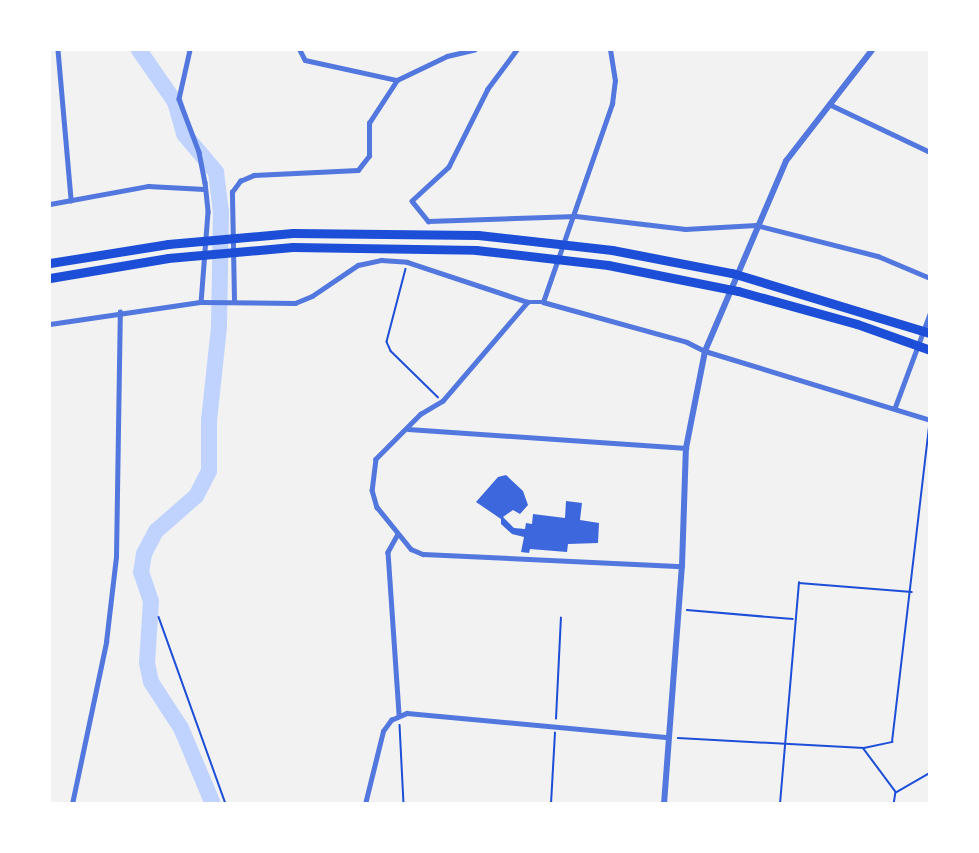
<!DOCTYPE html>
<html>
<head>
<meta charset="utf-8">
<style>
	body { margin:0 }
	#map { position:relative; width:979px; height:853px; overflow:hidden; background:#f2f2f2; font-family:Raleway,sans-serif }
	div>[style] { position:absolute }
	[style*='--x'] { left:calc(var(--x)*1px); top:calc(var(--y)*1px); width:calc(var(--w)*1px); rotate:calc(var(--a)*1deg) }
	.river>* { height:16px; margin:-8px; padding:0 8px; transform-origin:8px; border-radius:8px; background:#bfd3fe }
	.building>* { inset:0; background:#3d67dc }
	.path>* { height:1.5px; margin:-0.75px; padding:0 0.75px; transform-origin:0.75px; border-radius:0.75px; background:#1d4ed8 }
	.minor>* { height:4.5px; margin:-2.25px; padding:0 2.25px; transform-origin:2.25px; border-radius:2.25px; background:#5277de }
	.tertiary>* { height:6px; margin:-3px; padding:0 3px; transform-origin:3px; border-radius:3px; background:#5277de }
	.motorway>* { height:9px; margin:-4.5px; padding:0 4.5px; transform-origin:4.5px; border-radius:4.5px; background:#1d4ed8 }
	span { translate:-50% -50%; white-space:nowrap; text-align:center; line-height:1.15; -webkit-text-stroke:4.5px #fff; paint-order:stroke }
	.frame { position:absolute; inset:0; border:51px solid #fff; pointer-events:none }
</style>
</head>
<body>
<div id="map">
	<div class="river">
		<div style="--x:139;--y:50;--w:63;--a:55.3"></div>
		<div style="--x:175;--y:102;--w:33;--a:74"></div>
		<div style="--x:184;--y:134;--w:50;--a:49.9"></div>
		<div style="--x:216;--y:172;--w:39;--a:83"></div>
		<div style="--x:221;--y:211;--w:116;--a:91"></div>
		<div style="--x:219;--y:327;--w:94;--a:96.1"></div>
		<div style="--x:209;--y:420;--w:51;--a:90"></div>
		<div style="--x:209;--y:471;--w:28;--a:117"></div>
		<div style="--x:196;--y:496;--w:53;--a:138.8"></div>
		<div style="--x:156;--y:531;--w:26;--a:118"></div>
		<div style="--x:144;--y:554;--w:18;--a:99"></div>
		<div style="--x:141;--y:572;--w:31;--a:71"></div>
		<div style="--x:151;--y:601;--w:62;--a:93.7"></div>
		<div style="--x:147;--y:663;--w:19;--a:78"></div>
		<div style="--x:151;--y:682;--w:55;--a:56.9"></div>
		<div style="--x:181;--y:728;--w:82;--a:67.2"></div>
	</div>
	<div class="building">
		<div style="clip-path:polygon(506px 475px,523px 491px,528px 505px,520px 514px,513px 510px,503px 517px,514px 528px,525px 529px,526px 523px,532px 524px,533px 514px,565px 518px,566px 501px,582px 503px,580px 520px,599px 523px,598px 543px,568px 544px,567px 552px,530px 549px,529px 553px,521px 552px,524px 537px,512px 534px,501px 524px,501px 519px,476px 502px,498px 477px)"></div>
	</div>
	<div class="path">
		<div style="--x:406;--y:269;--w:75;--a:104.6"></div>
		<div style="--x:387;--y:342;--w:10;--a:66"></div>
		<div style="--x:391;--y:351;--w:66;--a:44.4"></div>
		<div style="--x:687;--y:610;--w:106;--a:4.9"></div>
		<div style="--x:159;--y:617;--w:199;--a:70.3"></div>
		<div style="--x:556;--y:719;--w:101;--a:-87.2"></div>
		<div style="--x:400;--y:725;--w:79;--a:87.1"></div>
		<div style="--x:678;--y:738;--w:186;--a:3.1"></div>
		<div style="--x:864;--y:748;--w:29;--a:-12"></div>
		<div style="--x:892;--y:742;--w:317;--a:-83.3"></div>
		<div style="--x:864;--y:749;--w:54;--a:53.3"></div>
		<div style="--x:896;--y:792;--w:12;--a:99"></div>
		<div style="--x:897;--y:792;--w:38;--a:-30"></div>
		<div style="--x:551;--y:804;--w:71;--a:-86.8"></div>
		<div style="--x:780;--y:804;--w:222;--a:-85.1"></div>
		<div style="--x:799;--y:583;--w:113;--a:4.6"></div>
	</div>
	<div class="minor">
		<div style="--x:58;--y:50;--w:151;--a:85"></div>
		<div style="--x:190;--y:50;--w:50;--a:102.7"></div>
		<div style="--x:179;--y:99;--w:57;--a:69.3"></div>
		<div style="--x:199;--y:152;--w:31;--a:79"></div>
		<div style="--x:205;--y:182;--w:30;--a:84"></div>
		<div style="--x:208;--y:212;--w:90;--a:94.4"></div>
		<div style="--x:300;--y:50;--w:11;--a:63"></div>
		<div style="--x:305;--y:60;--w:94;--a:12.3"></div>
		<div style="--x:397;--y:80;--w:55;--a:-25.6"></div>
		<div style="--x:447;--y:56;--w:28;--a:-13"></div>
		<div style="--x:517;--y:50;--w:49;--a:126.6"></div>
		<div style="--x:488;--y:89;--w:87;--a:116.6"></div>
		<div style="--x:449;--y:167;--w:50;--a:137.4"></div>
		<div style="--x:412;--y:201;--w:26;--a:51"></div>
		<div style="--x:428;--y:221;--w:148;--a:-1.9"></div>
		<div style="--x:576;--y:216;--w:110;--a:6.8"></div>
		<div style="--x:685;--y:229;--w:71;--a:-3.2"></div>
		<div style="--x:756;--y:225;--w:126;--a:14.3"></div>
		<div style="--x:878;--y:256;--w:56;--a:22.9"></div>
		<div style="--x:829;--y:104;--w:112;--a:25.4"></div>
		<div style="--x:50;--y:204;--w:100;--a:-10.4"></div>
		<div style="--x:148;--y:186;--w:56;--a:3.1"></div>
		<div style="--x:234;--y:300;--w:108;--a:-91.1"></div>
		<div style="--x:232;--y:192;--w:14;--a:-54"></div>
		<div style="--x:240;--y:181;--w:15;--a:-23"></div>
		<div style="--x:254;--y:175;--w:104;--a:-2.8"></div>
		<div style="--x:358;--y:170;--w:18;--a:-52"></div>
		<div style="--x:369;--y:156;--w:33;--a:-90"></div>
		<div style="--x:369;--y:123;--w:51;--a:-56.9"></div>
		<div style="--x:528;--y:302;--w:130;--a:130.6"></div>
		<div style="--x:443;--y:401;--w:26;--a:149"></div>
		<div style="--x:421;--y:414;--w:64;--a:135"></div>
		<div style="--x:376;--y:459;--w:31;--a:97"></div>
		<div style="--x:372;--y:490;--w:18;--a:74"></div>
		<div style="--x:377;--y:507;--w:54;--a:51"></div>
		<div style="--x:411;--y:549;--w:13;--a:23"></div>
		<div style="--x:423;--y:554;--w:259;--a:2.7"></div>
		<div style="--x:543;--y:302;--w:210;--a:-70.8"></div>
		<div style="--x:612;--y:104;--w:23;--a:-83"></div>
		<div style="--x:615;--y:81;--w:31;--a:-99"></div>
		<div style="--x:50;--y:324;--w:153;--a:-8.3"></div>
		<div style="--x:201;--y:302;--w:94;--a:0.6"></div>
		<div style="--x:295;--y:303;--w:18;--a:-22"></div>
		<div style="--x:312;--y:296;--w:55;--a:-34"></div>
		<div style="--x:358;--y:265;--w:24;--a:-12"></div>
		<div style="--x:381;--y:260;--w:26;--a:4"></div>
		<div style="--x:407;--y:262;--w:127;--a:18.3"></div>
		<div style="--x:528;--y:302;--w:15;--a:0"></div>
		<div style="--x:543;--y:302;--w:149;--a:15.5"></div>
		<div style="--x:687;--y:342;--w:20;--a:27"></div>
		<div style="--x:705;--y:351;--w:235;--a:17"></div>
		<div style="--x:895;--y:407;--w:100;--a:-69.6"></div>
		<div style="--x:408;--y:429;--w:279;--a:3.9"></div>
		<div style="--x:398;--y:534;--w:21;--a:119"></div>
		<div style="--x:388;--y:552;--w:163;--a:86.1"></div>
		<div style="--x:72;--y:804;--w:166;--a:-78.1"></div>
		<div style="--x:106;--y:642;--w:86;--a:-83.3"></div>
		<div style="--x:116;--y:557;--w:245;--a:-89.1"></div>
		<div style="--x:365;--y:804;--w:75;--a:-76.1"></div>
		<div style="--x:383;--y:731;--w:14;--a:-54"></div>
		<div style="--x:391;--y:720;--w:17;--a:-24"></div>
		<div style="--x:407;--y:713;--w:262;--a:5.3"></div>
	</div>
	<div class="tertiary">
		<div style="--x:664;--y:804;--w:239;--a:-85.7"></div>
		<div style="--x:682;--y:566;--w:118;--a:-88.1"></div>
		<div style="--x:686;--y:448;--w:99;--a:-78.9"></div>
		<div style="--x:705;--y:351;--w:207;--a:-66.9"></div>
		<div style="--x:786;--y:161;--w:140;--a:-52.2"></div>
	</div>
	<div class="motorway">
		<div style="--x:50;--y:263;--w:120;--a:-9.1"></div>
		<div style="--x:168;--y:244;--w:125;--a:-5"></div>
		<div style="--x:293;--y:233;--w:185;--a:0.6"></div>
		<div style="--x:478;--y:235;--w:135;--a:6.4"></div>
		<div style="--x:612;--y:250;--w:122;--a:10.9"></div>
		<div style="--x:732;--y:273;--w:207;--a:16.9"></div>
		<div style="--x:50;--y:278;--w:120;--a:-9.6"></div>
		<div style="--x:168;--y:258;--w:125;--a:-5"></div>
		<div style="--x:293;--y:247;--w:183;--a:0.9"></div>
		<div style="--x:476;--y:250;--w:133;--a:6.5"></div>
		<div style="--x:608;--y:265;--w:133;--a:11.3"></div>
		<div style="--x:738;--y:291;--w:123;--a:15.5"></div>
		<div style="--x:857;--y:324;--w:77;--a:19.6"></div>
	</div>
	<div class="frame"></div>
</div>
</body>
</html>
